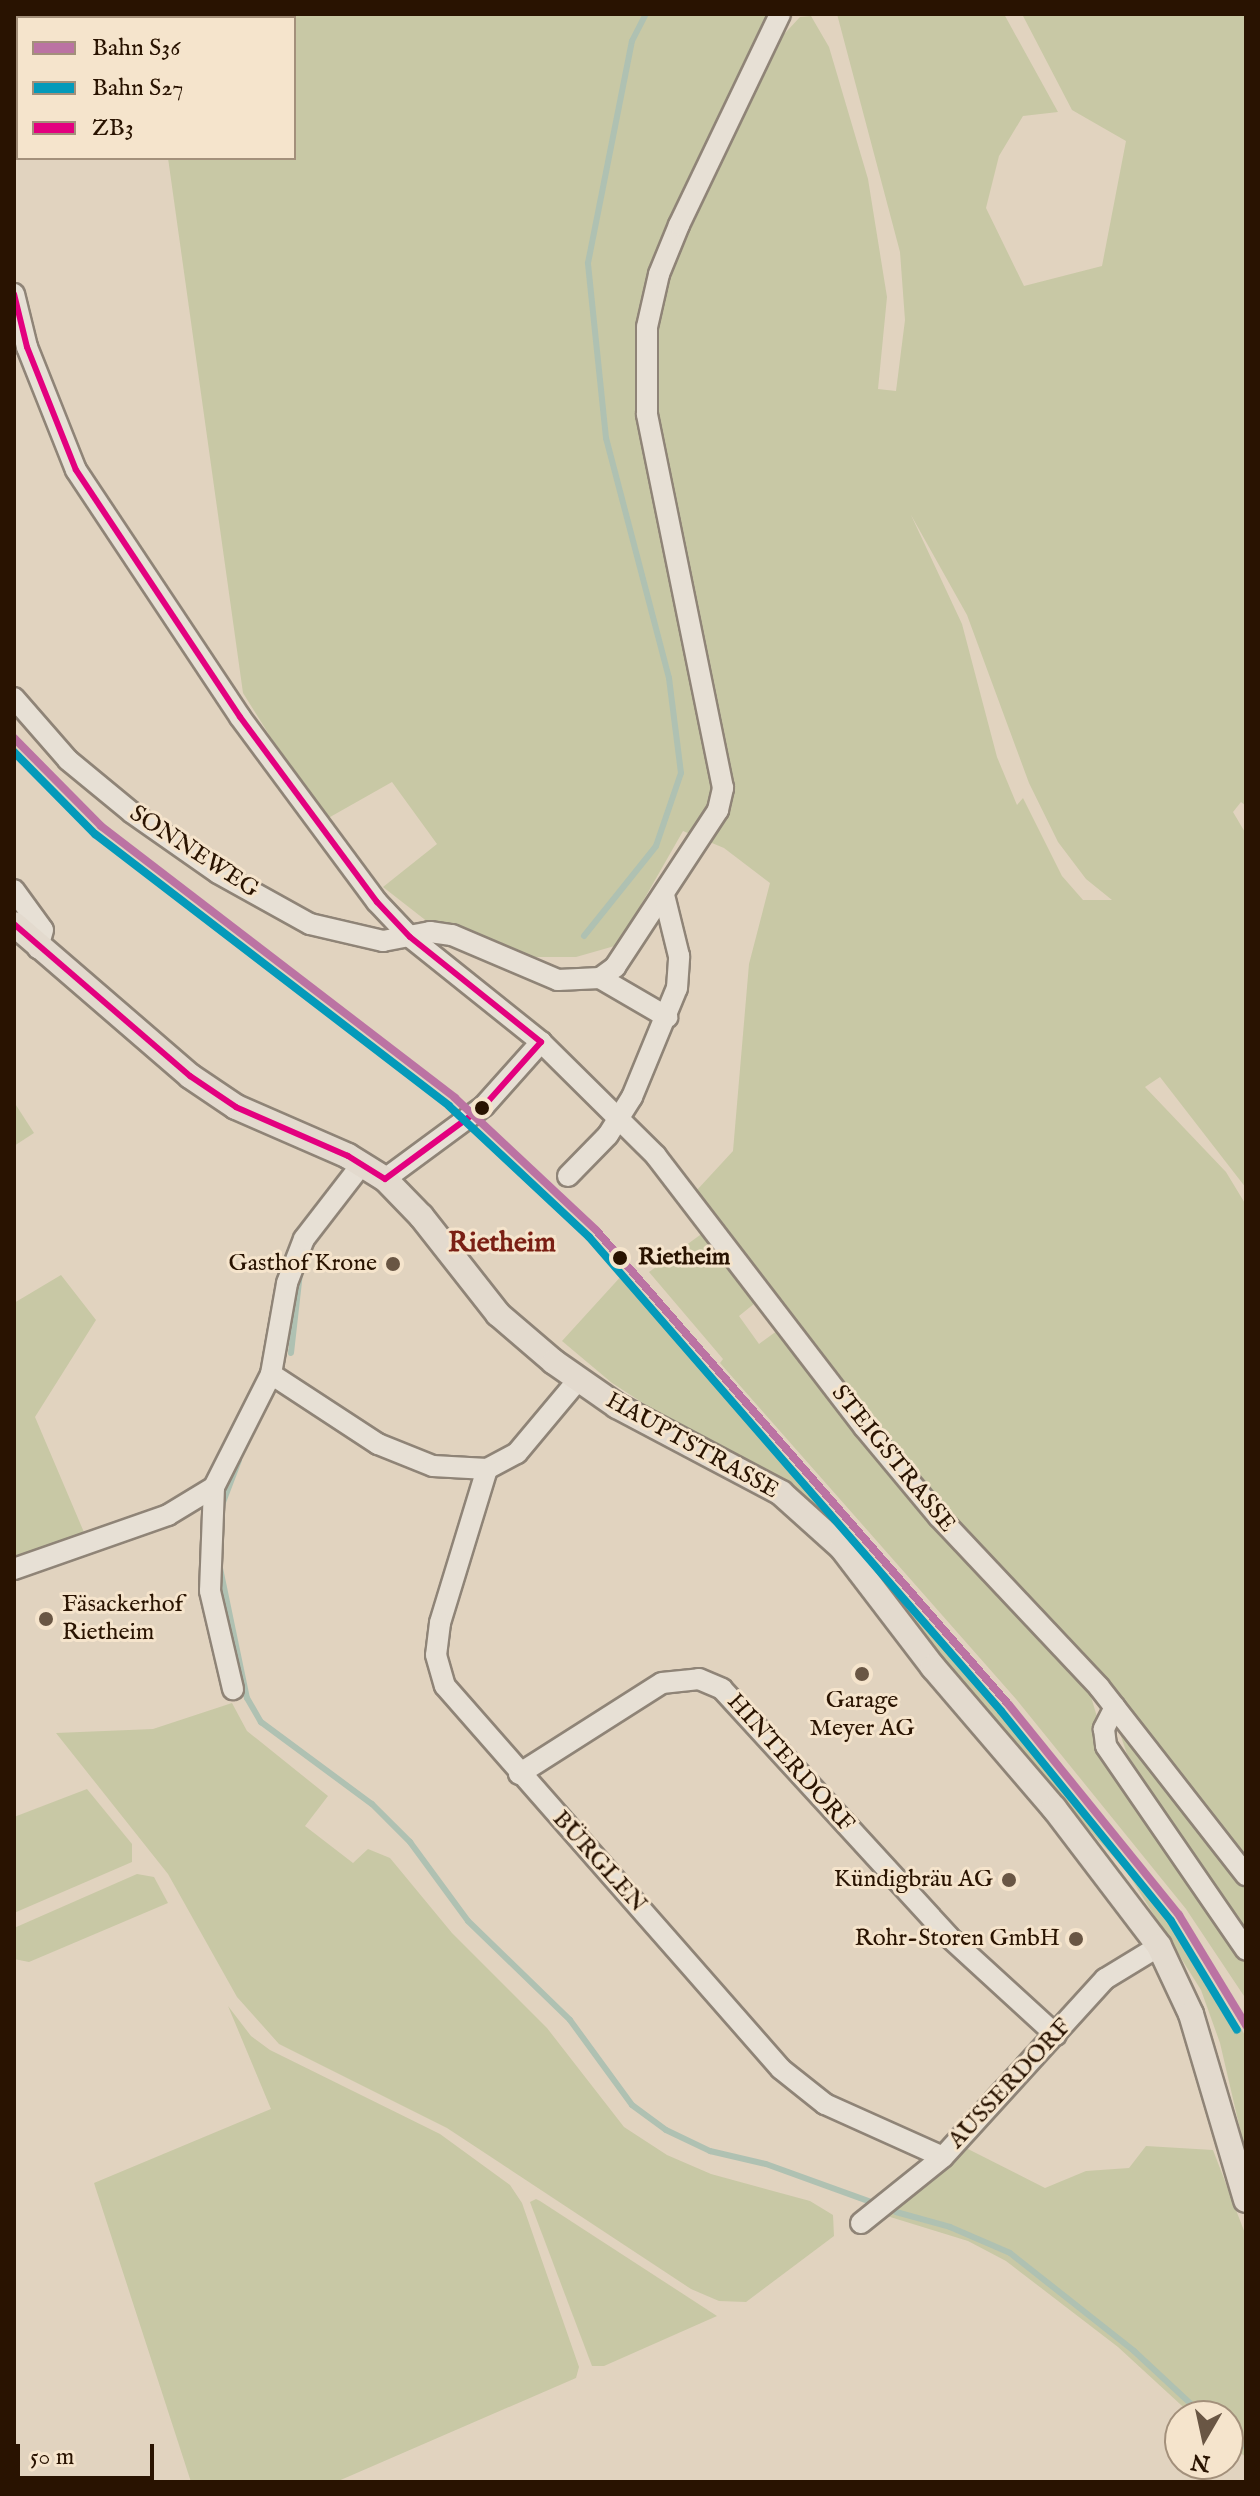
<!DOCTYPE html>
<html>
<head>
<meta charset="utf-8">
<style>
	body { margin:0 }
	#map { position:relative; width:1260px; height:2496px; overflow:hidden; background:#e1d3bf; font-family:"IM FELL English",serif }
	div>[style] { position:absolute }
	[style*='--x'] { left:calc(var(--x)*1px); top:calc(var(--y)*1px); width:calc(var(--w)*1px); rotate:calc(var(--a)*1deg) }
	.green>* { inset:0; background:#c8c8a5 }
	.stream>* { height:6px; margin:-3px; padding:0 3px; transform-origin:3px; border-radius:3px; background:#afc1b2 }
	.roads { filter:drop-shadow(2px 0 #8f8477) drop-shadow(-2px 0 #8f8477) drop-shadow(0 2px #8f8477) drop-shadow(0 -2px #8f8477) }
	.minor>* { height:20px; margin:-10px; padding:0 10px; transform-origin:10px; border-radius:10px; background:#e7e0d5 }
	.major>* { height:24px; margin:-12px; padding:0 12px; transform-origin:12px; border-radius:12px; background:#e3dace }
	.bus-1>* { height:6px; margin:-3px; padding:0 3px; transform-origin:3px; border-radius:3px; background:#e3007f }
	.rail-1>* { height:8px; margin:-4px; padding:0 4px; transform-origin:4px; border-radius:4px; background:#bb73a3 }
	.rail-2>* { height:8px; margin:-4px; padding:0 4px; transform-origin:4px; border-radius:4px; background:#049aba }
	.dots>* { width:22px; height:22px; translate:-50% -50%; box-sizing:border-box; border:4px solid #f5e4cc; border-radius:50% }
	span { translate:-50% -50%; white-space:nowrap; text-align:center; line-height:1.15; -webkit-text-stroke:6px #f5e4cc; paint-order:stroke }
	.street-label { font-size:24px; color:#291301 }
	.stop-label { font-size:24px; color:#291301; font-weight:700 }
	.left { translate:0 -50%; text-align:left }
	.poi-label { font-size:24px; color:#291301 }
	.right { translate:-100% -50%; text-align:right }
	.quarter-label { font-size:28px; color:#7a1f14; font-weight:700 }
	.frame { position:absolute; inset:0; border:16px solid #291301; pointer-events:none }
	.legend { position:absolute; left:16px; top:16px; width:280px; height:144px; box-sizing:border-box; background:#f5e4cc; border:2px solid #a3907b; margin:0; padding:10px 14px; list-style:none; font-size:24px; color:#291301 }
	.legend li { display:flex; align-items:center; gap:16px; height:40px }
	.legend b { width:40px; border:2px solid #a3907b }
	.north { position:absolute; left:1164px; top:2400px; width:80px; height:80px; box-sizing:border-box; background:#f5e4cc; border:2px solid #a3907b; border-radius:50%; rotate:189deg; font-size:22px; font-weight:700; line-height:32px; text-align:center; color:#291301 }
	.north::after { content:''; display:block; margin:auto; width:28px; height:36px; background:#695644; clip-path:polygon(50% 0,100% 100%,50% 72%,0 100%) }
	.scale { position:absolute; left:16px; top:2444px; width:138px; height:36px; box-sizing:border-box; border:4px solid #291301; border-top:0; padding-left:10px; font-size:24px; line-height:28px; white-space:nowrap; color:#291301; -webkit-text-stroke:6px #f5e4cc; paint-order:stroke }
</style>
</head>
<body>
<div id="map">
	<div class="green">
		<div style="clip-path:polygon(evenodd,153px 14px,770px 14px,773px 46px,800px 17px,811px 16px,829px 47px,868px 179px,887px 297px,878px 389px,896px 391px,905px 320px,900px 252px,837px 14px,1004px 14px,1058px 112px,1023px 116px,999px 156px,986px 208px,1024px 286px,1102px 266px,1126px 141px,1072px 110px,1022px 14px,1246px 14px,1246px 806px,1241px 802px,1233px 812px,1246px 834px,1246px 1188px,1160px 1077px,1145px 1087px,1226px 1172px,1246px 1205px,1246px 1862px,1139px 1720px,944px 1511px,697px 1190px,733px 1151px,749px 964px,770px 883px,724px 848px,683px 831px,618px 945px,576px 957px,516px 957px,433px 926px,383px 887px,437px 844px,392px 782px,323px 821px,243px 693px,168px 158px,294px 158px,294px 18px,153px 14px,911px 515px,967px 615px,1029px 783px,1058px 842px,1086px 879px,1112px 900px,1083px 900px,1062px 876px,1023px 798px,1017px 805px,997px 757px,962px 624px,911px 515px)"></div>
		<div style="clip-path:polygon(14px 1102px,34px 1133px,14px 1146px)"></div>
		<div style="clip-path:polygon(707px 1230px,760px 1299px,739px 1316px,759px 1344px,781px 1328px,1087px 1683px,1110px 1761px,1246px 1962px,1246px 1999px,1186px 1909px,1016px 1699px,720px 1363px,723px 1359px,649px 1272px)"></div>
		<div style="clip-path:polygon(624px 1273px,1011px 1719px,1181px 1932px,1246px 2037px,1246px 2155px,1220px 2043px,1201px 1990px,1127px 1872px,998px 1728px,827px 1517px,792px 1486px,686px 1431px,612px 1383px,562px 1341px)"></div>
		<div style="clip-path:polygon(61px 1275px,96px 1320px,35px 1417px,86px 1537px,14px 1559px,14px 1303px)"></div>
		<div style="clip-path:polygon(232px 1703px,247px 1731px,328px 1796px,305px 1826px,353px 1863px,368px 1849px,390px 1858px,452px 1933px,547px 2028px,624px 2127px,667px 2155px,711px 2174px,810px 2201px,833px 2215px,834px 2236px,746px 2302px,719px 2301px,691px 2289px,447px 2128px,279px 2044px,237px 1997px,168px 1874px,56px 1733px,153px 1729px)"></div>
		<div style="clip-path:polygon(1115px 1719px,1246px 1882px,1246px 1934px,1127px 1754px)"></div>
		<div style="clip-path:polygon(87px 1789px,132px 1844px,132px 1862px,14px 1913px,14px 1817px)"></div>
		<div style="clip-path:polygon(137px 1874px,154px 1877px,168px 1903px,29px 1962px,14px 1959px,14px 1928px)"></div>
		<div style="clip-path:polygon(228px 2006px,251px 2036px,270px 2050px,440px 2134px,510px 2185px,522px 2203px,579px 2367px,576px 2378px,336px 2482px,191px 2482px,94px 2183px,271px 2109px)"></div>
		<div style="clip-path:polygon(1146px 2146px,1213px 2150px,1246px 2236px,1246px 2457px,1228px 2444px,1228px 2416px,1193px 2416px,1118px 2347px,1006px 2261px,968px 2241px,887px 2216px,966px 2148px,1045px 2188px,1086px 2171px,1129px 2168px)"></div>
		<div style="clip-path:polygon(536px 2199px,540px 2201px,717px 2316px,604px 2366px,592px 2366px,530px 2202px)"></div>
	</div>
	<div class="stream">
		<div style="--x:584;--y:936;--w:115;--a:-51.3"></div>
		<div style="--x:656;--y:846;--w:77;--a:-71.1"></div>
		<div style="--x:681;--y:773;--w:96;--a:-97.2"></div>
		<div style="--x:669;--y:678;--w:248;--a:-104.7"></div>
		<div style="--x:606;--y:438;--w:176;--a:-95.9"></div>
		<div style="--x:588;--y:263;--w:226;--a:-78.8"></div>
		<div style="--x:632;--y:41;--w:30;--a:-63"></div>
		<div style="--x:291;--y:1353;--w:81;--a:-83.6"></div>
		<div style="--x:222;--y:1505;--w:48;--a:-69.3"></div>
		<div style="--x:220;--y:1568;--w:133;--a:78.3"></div>
		<div style="--x:247;--y:1698;--w:28;--a:60"></div>
		<div style="--x:261;--y:1722;--w:138;--a:36.5"></div>
		<div style="--x:372;--y:1804;--w:54;--a:45"></div>
		<div style="--x:410;--y:1842;--w:98;--a:53.7"></div>
		<div style="--x:468;--y:1921;--w:142;--a:44.1"></div>
		<div style="--x:570;--y:2020;--w:105;--a:53.9"></div>
		<div style="--x:632;--y:2105;--w:42;--a:36.3"></div>
		<div style="--x:666;--y:2130;--w:49;--a:25.5"></div>
		<div style="--x:710;--y:2151;--w:57;--a:13.1"></div>
		<div style="--x:766;--y:2164;--w:115;--a:19.9"></div>
		<div style="--x:896;--y:2212;--w:56;--a:15.5"></div>
		<div style="--x:950;--y:2227;--w:65;--a:23.4"></div>
		<div style="--x:1010;--y:2253;--w:158;--a:38.3"></div>
		<div style="--x:1134;--y:2351;--w:96;--a:42.9"></div>
		<div style="--x:1228;--y:2434;--w:22;--a:36"></div>
	</div>
	<div class="roads">
		<div class="minor">
			<div style="--x:14;--y:294;--w:55;--a:76.2"></div>
			<div style="--x:27;--y:347;--w:132;--a:68.3"></div>
			<div style="--x:76;--y:470;--w:296;--a:56.4"></div>
			<div style="--x:240;--y:717;--w:230;--a:53.5"></div>
			<div style="--x:377;--y:902;--w:48;--a:46.7"></div>
			<div style="--x:410;--y:937;--w:168;--a:38.7"></div>
			<div style="--x:541;--y:1042;--w:162;--a:44.7"></div>
			<div style="--x:656;--y:1156;--w:342;--a:52.5"></div>
			<div style="--x:864;--y:1427;--w:117;--a:50.2"></div>
			<div style="--x:939;--y:1517;--w:233;--a:46.7"></div>
			<div style="--x:1099;--y:1687;--w:239;--a:52"></div>
			<div style="--x:14;--y:698;--w:82;--a:48.9"></div>
			<div style="--x:68;--y:760;--w:82;--a:39.5"></div>
			<div style="--x:131;--y:812;--w:106;--a:35"></div>
			<div style="--x:218;--y:873;--w:105;--a:29"></div>
			<div style="--x:310;--y:924;--w:75;--a:13.1"></div>
			<div style="--x:383;--y:941;--w:48;--a:-10.8"></div>
			<div style="--x:430;--y:932;--w:22;--a:8"></div>
			<div style="--x:452;--y:935;--w:115;--a:23"></div>
			<div style="--x:558;--y:980;--w:42;--a:-2.7"></div>
			<div style="--x:600;--y:978;--w:19;--a:-36"></div>
			<div style="--x:615;--y:967;--w:188;--a:-56.7"></div>
			<div style="--x:718;--y:810;--w:23;--a:-77"></div>
			<div style="--x:723;--y:788;--w:382;--a:-101.5"></div>
			<div style="--x:647;--y:414;--w:87;--a:-90"></div>
			<div style="--x:647;--y:327;--w:54;--a:-77.2"></div>
			<div style="--x:659;--y:274;--w:53;--a:-67.8"></div>
			<div style="--x:679;--y:225;--w:234;--a:-64.4"></div>
			<div style="--x:14;--y:890;--w:49;--a:54.1"></div>
			<div style="--x:43;--y:930;--w:19;--a:106"></div>
			<div style="--x:600;--y:978;--w:78;--a:30.2"></div>
			<div style="--x:568;--y:1176;--w:57;--a:-45.7"></div>
			<div style="--x:608;--y:1135;--w:45;--a:-57.7"></div>
			<div style="--x:632;--y:1097;--w:118;--a:-67.6"></div>
			<div style="--x:677;--y:988;--w:32;--a:-86"></div>
			<div style="--x:679;--y:956;--w:63;--a:-103.8"></div>
			<div style="--x:385;--y:1179;--w:123;--a:-36.4"></div>
			<div style="--x:484;--y:1106;--w:86;--a:-48.3"></div>
			<div style="--x:271;--y:1374;--w:128;--a:33.2"></div>
			<div style="--x:378;--y:1444;--w:59;--a:21.8"></div>
			<div style="--x:433;--y:1466;--w:54;--a:3.2"></div>
			<div style="--x:487;--y:1469;--w:34;--a:-28"></div>
			<div style="--x:517;--y:1453;--w:95;--a:-50.1"></div>
			<div style="--x:487;--y:1469;--w:161;--a:107"></div>
			<div style="--x:440;--y:1623;--w:32;--a:97"></div>
			<div style="--x:436;--y:1655;--w:32;--a:74"></div>
			<div style="--x:445;--y:1686;--w:509;--a:48.74"></div>
			<div style="--x:781;--y:2069;--w:56;--a:38.5"></div>
			<div style="--x:825;--y:2104;--w:129;--a:24.2"></div>
			<div style="--x:214;--y:1487;--w:104;--a:92.2"></div>
			<div style="--x:210;--y:1591;--w:101;--a:76.8"></div>
			<div style="--x:14;--y:1569;--w:163;--a:-19.3"></div>
			<div style="--x:168;--y:1515;--w:54;--a:-31.3"></div>
			<div style="--x:214;--y:1487;--w:127;--a:-63.2"></div>
			<div style="--x:271;--y:1374;--w:92;--a:-80"></div>
			<div style="--x:287;--y:1283;--w:47;--a:-68.9"></div>
			<div style="--x:304;--y:1239;--w:95;--a:-52.3"></div>
			<div style="--x:1115;--y:1707;--w:25;--a:117"></div>
			<div style="--x:1104;--y:1729;--w:17;--a:83"></div>
			<div style="--x:1106;--y:1746;--w:247;--a:55.5"></div>
			<div style="--x:519;--y:1774;--w:169;--a:-32.5"></div>
			<div style="--x:662;--y:1683;--w:37;--a:-6"></div>
			<div style="--x:699;--y:1679;--w:25;--a:23"></div>
			<div style="--x:722;--y:1689;--w:336;--a:47.5"></div>
			<div style="--x:949;--y:1937;--w:145;--a:42.5"></div>
			<div style="--x:861;--y:2223;--w:105;--a:-38.8"></div>
			<div style="--x:943;--y:2157;--w:241;--a:-47.7"></div>
			<div style="--x:1105;--y:1979;--w:63;--a:-31.4"></div>
		</div>
		<div class="major">
			<div style="--x:14;--y:924;--w:233;--a:40.8"></div>
			<div style="--x:190;--y:1076;--w:55;--a:34"></div>
			<div style="--x:236;--y:1107;--w:122;--a:23.6"></div>
			<div style="--x:348;--y:1156;--w:44;--a:31.9"></div>
			<div style="--x:385;--y:1179;--w:52;--a:45.8"></div>
			<div style="--x:421;--y:1216;--w:125;--a:51.8"></div>
			<div style="--x:498;--y:1314;--w:74;--a:40.6"></div>
			<div style="--x:554;--y:1362;--w:77;--a:34.9"></div>
			<div style="--x:617;--y:1406;--w:186;--a:27.9"></div>
			<div style="--x:781;--y:1493;--w:82;--a:42"></div>
			<div style="--x:842;--y:1548;--w:150;--a:52.6"></div>
			<div style="--x:933;--y:1667;--w:186;--a:49.4"></div>
			<div style="--x:1054;--y:1808;--w:173;--a:52.7"></div>
			<div style="--x:1159;--y:1946;--w:75;--a:64.8"></div>
			<div style="--x:1191;--y:2014;--w:194;--a:73.5"></div>
		</div>
	</div>
	<div class="bus-1">
		<div style="--x:14;--y:294;--w:55;--a:76.2"></div>
		<div style="--x:27;--y:347;--w:132;--a:68.3"></div>
		<div style="--x:76;--y:470;--w:296;--a:56.4"></div>
		<div style="--x:240;--y:717;--w:230;--a:53.5"></div>
		<div style="--x:377;--y:902;--w:48;--a:46.7"></div>
		<div style="--x:410;--y:937;--w:168;--a:38.7"></div>
		<div style="--x:541;--y:1042;--w:86;--a:131.7"></div>
		<div style="--x:484;--y:1106;--w:123;--a:143.6"></div>
		<div style="--x:385;--y:1179;--w:44;--a:-148.1"></div>
		<div style="--x:348;--y:1156;--w:122;--a:-156.4"></div>
		<div style="--x:236;--y:1107;--w:55;--a:-146"></div>
		<div style="--x:190;--y:1076;--w:233;--a:-139.2"></div>
	</div>
	<div class="rail-1">
		<div style="--x:14;--y:738;--w:124;--a:45.3"></div>
		<div style="--x:101;--y:826;--w:446;--a:37.5"></div>
		<div style="--x:455;--y:1098;--w:193;--a:43.1"></div>
		<div style="--x:596;--y:1230;--w:629;--a:48.99"></div>
		<div style="--x:1009;--y:1705;--w:270;--a:51"></div>
		<div style="--x:1179;--y:1915;--w:129;--a:58.7"></div>
	</div>
	<div class="rail-2">
		<div style="--x:14;--y:752;--w:115;--a:45.4"></div>
		<div style="--x:95;--y:834;--w:446;--a:37.5"></div>
		<div style="--x:449;--y:1106;--w:192;--a:43.1"></div>
		<div style="--x:589;--y:1237;--w:628;--a:49"></div>
		<div style="--x:1001;--y:1711;--w:270;--a:51"></div>
		<div style="--x:1171;--y:1921;--w:127;--a:58.8"></div>
	</div>
	<div class="dots">
		<div style="left:482px;top:1108px;background:#291301"></div>
		<div style="left:620px;top:1258px;background:#291301"></div>
		<div style="left:393px;top:1264px;background:#695644"></div>
		<div style="left:46px;top:1619px;background:#695644"></div>
		<div style="left:862px;top:1674px;background:#695644"></div>
		<div style="left:1009px;top:1880px;background:#695644"></div>
		<div style="left:1076px;top:1939px;background:#695644"></div>
	</div>
	<div class="street-label">
		<span style="left:194px;top:852px;rotate:33deg">SONNEWEG</span>
		<span style="left:692px;top:1446px;rotate:29deg">HAUPTSTRASSE</span>
		<span style="left:893px;top:1459px;rotate:51deg">STEIGSTRASSE</span>
		<span style="left:790px;top:1763px;rotate:48deg">HINTERDORF</span>
		<span style="left:599px;top:1862px;rotate:48deg">BÜRGLEN</span>
		<span style="left:1010px;top:2084px;rotate:-47deg">AUSSERDORF</span>
	</div>
	<div class="stop-label">
		<span class="left" style="left:638px;top:1258px">Rietheim</span>
	</div>
	<div class="poi-label">
		<span class="right" style="left:377px;top:1264px">Gasthof Krone</span>
		<span class="left" style="left:62px;top:1619px">Fäsackerhof<br>Rietheim</span>
		<span style="left:862px;top:1715px">Garage<br>Meyer AG</span>
		<span class="right" style="left:993px;top:1880px">Kündigbräu AG</span>
		<span class="right" style="left:1060px;top:1939px">Rohr-Storen GmbH</span>
	</div>
	<div class="quarter-label">
		<span style="left:502px;top:1244px">Rietheim</span>
	</div>
	<div class="frame"></div>
	<ul class="legend">
	<li><b style="height:10px;background:#bb73a3"></b>Bahn S36</li>
	<li><b style="height:10px;background:#049aba"></b>Bahn S27</li>
	<li><b style="height:10px;background:#e3007f"></b>ZB3</li>
	</ul>
	<div class="north">N</div>
	<div class="scale">50 m</div>
</div>
</body>
</html>
